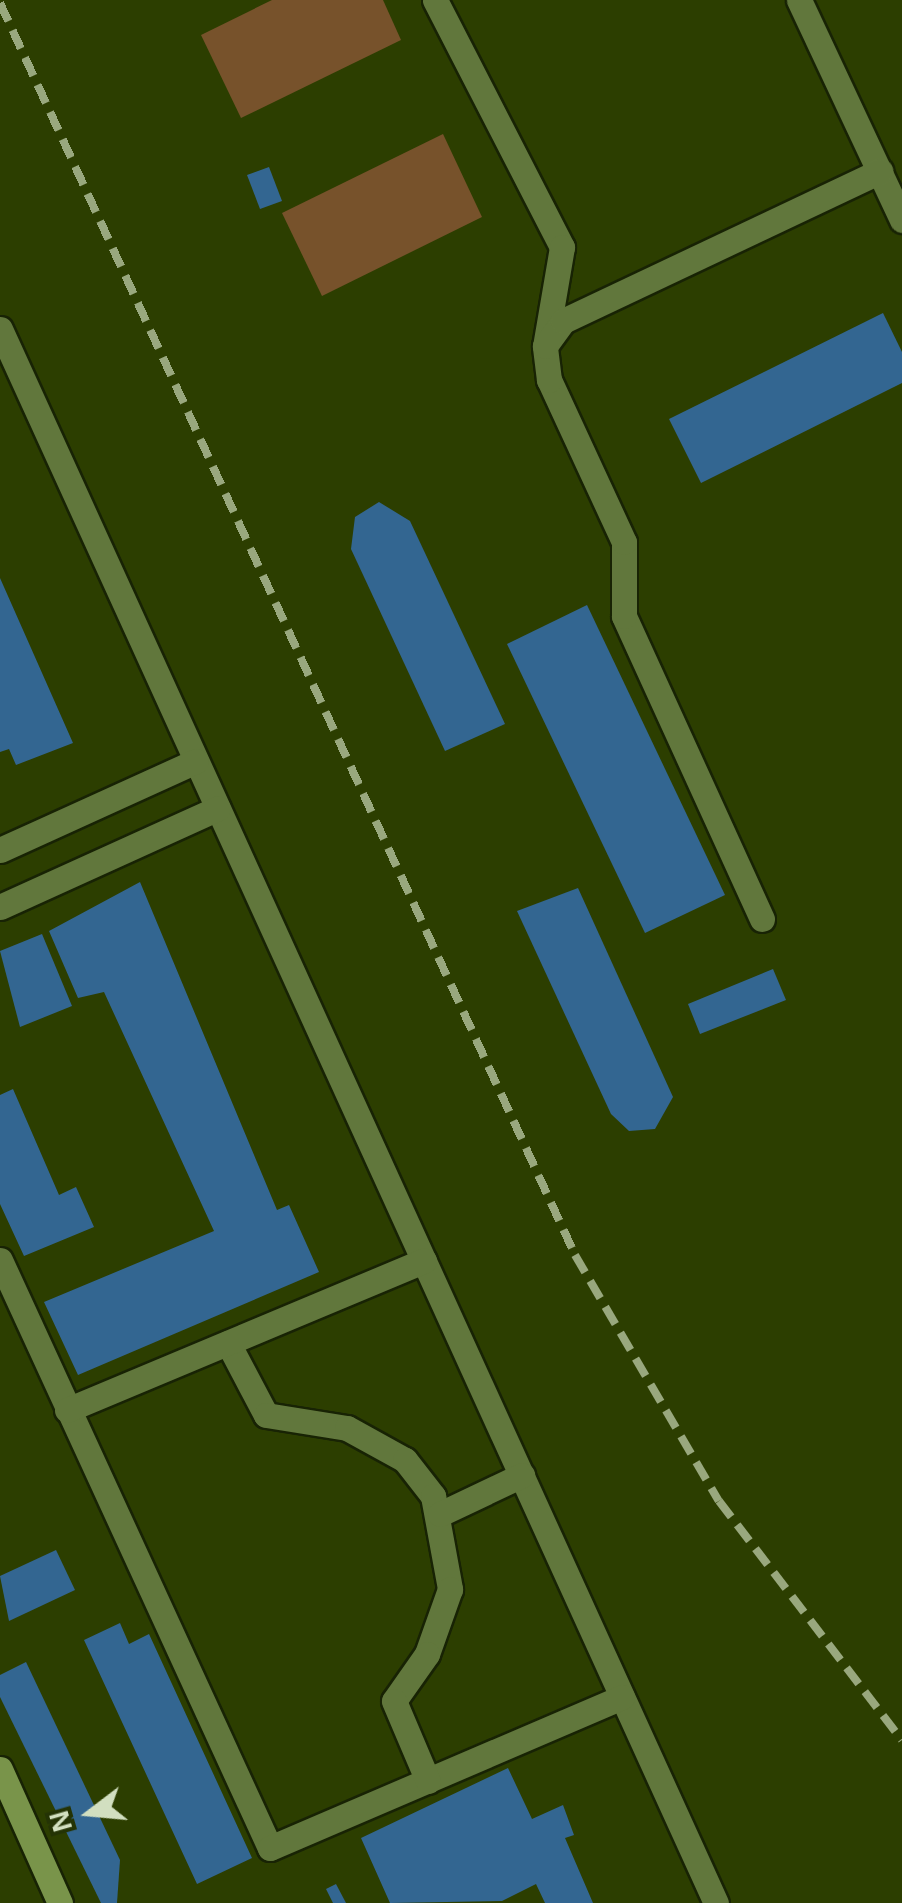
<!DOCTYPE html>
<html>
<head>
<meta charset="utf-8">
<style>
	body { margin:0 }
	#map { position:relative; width:902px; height:1903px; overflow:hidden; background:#2c3e00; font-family:Arial,sans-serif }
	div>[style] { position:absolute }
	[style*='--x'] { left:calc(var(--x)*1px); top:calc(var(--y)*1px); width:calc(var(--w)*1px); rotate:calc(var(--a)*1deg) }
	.green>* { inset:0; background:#77522b }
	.building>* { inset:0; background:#336691 }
	.roads { filter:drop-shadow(2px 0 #182304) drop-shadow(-2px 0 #182304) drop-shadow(0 2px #182304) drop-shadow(0 -2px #182304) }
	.minor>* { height:25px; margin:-12.5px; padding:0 12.5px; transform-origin:12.5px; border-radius:12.5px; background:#61773c }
	.major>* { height:25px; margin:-12.5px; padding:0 12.5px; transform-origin:12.5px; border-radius:12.5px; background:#79944a }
	.rail>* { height:8px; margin-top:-4px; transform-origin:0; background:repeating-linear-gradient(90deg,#99a87e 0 20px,transparent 0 30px) }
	span { translate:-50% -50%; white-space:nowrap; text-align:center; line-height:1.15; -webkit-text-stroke:8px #243305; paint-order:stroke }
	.north { position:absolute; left:40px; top:1763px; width:100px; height:100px; -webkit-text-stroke:8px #243305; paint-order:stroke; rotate:254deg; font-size:28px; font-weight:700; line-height:40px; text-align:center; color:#d2dfc0 }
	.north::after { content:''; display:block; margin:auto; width:35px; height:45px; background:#d2dfc0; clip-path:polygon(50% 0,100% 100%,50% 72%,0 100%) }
</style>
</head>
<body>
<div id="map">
	<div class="green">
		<div style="clip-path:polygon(272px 0,383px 0,401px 40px,241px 118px,201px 35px)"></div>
		<div style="clip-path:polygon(443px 134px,482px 217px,322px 296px,282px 213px)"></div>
	</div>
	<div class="building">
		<div style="clip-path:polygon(269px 167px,282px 201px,260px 209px,247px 175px)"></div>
		<div style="clip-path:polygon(883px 313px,902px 352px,902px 383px,701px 483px,669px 419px)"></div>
		<div style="clip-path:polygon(379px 502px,410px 521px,505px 724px,445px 751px,351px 549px,355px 517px)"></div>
		<div style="clip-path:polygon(0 578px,73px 743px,16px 765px,9px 749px,0 752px)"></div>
		<div style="clip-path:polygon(587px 605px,725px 895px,645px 933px,507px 644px)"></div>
		<div style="clip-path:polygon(140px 882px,277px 1210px,289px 1205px,319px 1272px,78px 1375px,44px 1302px,214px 1231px,104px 992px,78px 998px,49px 931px)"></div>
		<div style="clip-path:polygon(578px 888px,673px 1097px,655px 1129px,629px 1131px,611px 1114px,517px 911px)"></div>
		<div style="clip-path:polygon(42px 934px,72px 1006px,20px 1027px,0 951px)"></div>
		<div style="clip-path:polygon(773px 969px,786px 1000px,700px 1034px,688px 1004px)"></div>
		<div style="clip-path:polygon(13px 1089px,59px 1195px,76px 1187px,94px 1227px,24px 1256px,0 1204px,0 1095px)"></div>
		<div style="clip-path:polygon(56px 1550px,75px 1590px,9px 1621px,0 1576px)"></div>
		<div style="clip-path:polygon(120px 1623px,129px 1644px,149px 1634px,252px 1858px,197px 1884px,84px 1640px)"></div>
		<div style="clip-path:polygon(26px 1662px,120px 1860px,117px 1903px,101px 1903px,0 1697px,0 1675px)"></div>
		<div style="clip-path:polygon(508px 1768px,532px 1819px,563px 1805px,574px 1835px,565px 1838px,593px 1903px,545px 1903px,536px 1884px,502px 1901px,390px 1903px,361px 1838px)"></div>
		<div style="clip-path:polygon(336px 1884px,346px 1903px,333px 1903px,326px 1889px)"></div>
	</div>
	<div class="roads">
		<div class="minor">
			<div style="--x:435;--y:0;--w:278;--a:62.8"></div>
			<div style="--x:562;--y:247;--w:100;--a:99.7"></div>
			<div style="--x:799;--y:0;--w:243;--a:64.9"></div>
			<div style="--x:0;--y:329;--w:1729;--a:65.54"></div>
			<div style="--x:0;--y:850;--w:215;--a:-24.4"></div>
			<div style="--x:0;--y:907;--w:239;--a:-24.4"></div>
			<div style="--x:762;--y:919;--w:333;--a:-114.5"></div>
			<div style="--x:624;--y:616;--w:74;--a:-90"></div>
			<div style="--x:624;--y:542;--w:179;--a:-114.8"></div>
			<div style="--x:549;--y:380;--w:34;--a:-97"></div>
			<div style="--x:545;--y:346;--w:31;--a:-54"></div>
			<div style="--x:563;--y:321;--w:351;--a:-25.3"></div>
			<div style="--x:0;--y:1260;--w:647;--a:65.34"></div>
			<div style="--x:270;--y:1848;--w:383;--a:-23.2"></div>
			<div style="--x:228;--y:1343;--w:81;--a:62.2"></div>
			<div style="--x:266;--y:1415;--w:82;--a:9.1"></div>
			<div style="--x:347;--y:1428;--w:66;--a:28.9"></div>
			<div style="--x:405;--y:1460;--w:46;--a:52.1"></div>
			<div style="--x:433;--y:1496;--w:95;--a:79.6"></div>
			<div style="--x:450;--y:1589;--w:69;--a:109.5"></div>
			<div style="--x:427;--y:1654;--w:57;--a:125.1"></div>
			<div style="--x:394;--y:1701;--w:87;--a:67"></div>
			<div style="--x:67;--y:1410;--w:387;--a:-22.7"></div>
			<div style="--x:440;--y:1514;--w:91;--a:-25.4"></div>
		</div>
		<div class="major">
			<div style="--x:0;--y:1769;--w:147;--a:65.9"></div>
		</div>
	</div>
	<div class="rail">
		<div style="--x:0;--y:3;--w:1378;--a:65.33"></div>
		<div style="--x:575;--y:1255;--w:285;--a:59.7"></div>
		<div style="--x:719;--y:1501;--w:301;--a:52.6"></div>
	</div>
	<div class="north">N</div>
</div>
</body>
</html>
